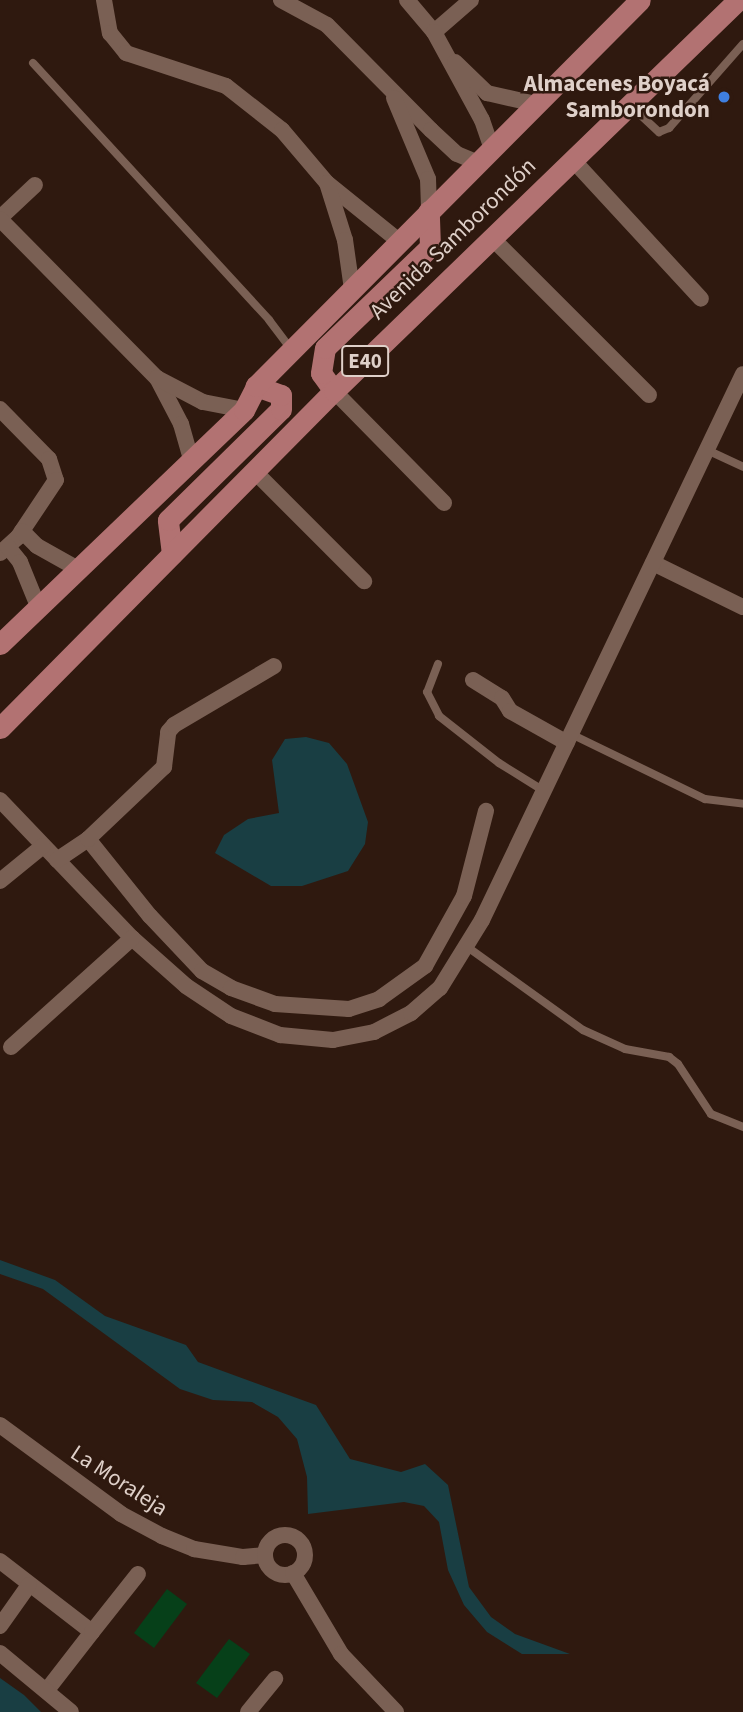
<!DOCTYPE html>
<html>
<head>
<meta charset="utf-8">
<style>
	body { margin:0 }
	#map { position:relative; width:743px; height:1712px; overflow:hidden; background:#2f190f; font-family:"Source Sans 3",sans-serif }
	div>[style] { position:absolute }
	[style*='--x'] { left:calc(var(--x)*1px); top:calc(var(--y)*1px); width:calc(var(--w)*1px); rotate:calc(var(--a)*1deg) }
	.green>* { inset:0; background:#064019 }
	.water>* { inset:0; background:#193e43 }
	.service>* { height:8px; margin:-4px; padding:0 4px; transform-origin:4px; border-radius:4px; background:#7a6054 }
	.minor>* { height:16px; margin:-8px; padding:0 8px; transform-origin:8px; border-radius:8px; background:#7a6054 }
	.minor>.ring { margin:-8px; padding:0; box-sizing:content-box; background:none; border:16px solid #7a6054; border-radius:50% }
	.trunk>* { height:21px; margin:-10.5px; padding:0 10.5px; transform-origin:10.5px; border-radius:10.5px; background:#b27272 }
	.dots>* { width:19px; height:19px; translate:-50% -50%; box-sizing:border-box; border:4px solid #2f190f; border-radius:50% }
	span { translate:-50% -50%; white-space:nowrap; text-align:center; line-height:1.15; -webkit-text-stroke:5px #2f190f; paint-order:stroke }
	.shield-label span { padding:2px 5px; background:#2f190f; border:2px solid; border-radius:5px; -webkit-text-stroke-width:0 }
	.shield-label { font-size:21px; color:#dfd0c9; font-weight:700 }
	.poi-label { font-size:23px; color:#dfd0c9; font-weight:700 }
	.right { translate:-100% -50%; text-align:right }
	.street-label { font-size:23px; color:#dfd0c9 }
</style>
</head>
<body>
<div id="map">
	<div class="green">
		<div style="clip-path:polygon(167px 1589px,187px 1604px,154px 1648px,134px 1633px)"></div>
		<div style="clip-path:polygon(229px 1639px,250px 1654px,217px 1698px,196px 1683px)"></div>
	</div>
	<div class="water">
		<div style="clip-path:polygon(306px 737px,329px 743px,347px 764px,368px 822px,365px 844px,348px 871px,302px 886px,271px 886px,215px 853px,224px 835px,248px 819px,279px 813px,272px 760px,285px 739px)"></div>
		<div style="clip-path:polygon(0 1260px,55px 1280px,105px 1316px,186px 1345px,198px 1362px,316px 1405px,350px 1459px,401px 1472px,425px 1464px,448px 1485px,469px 1587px,491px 1617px,515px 1634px,570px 1654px,522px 1654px,487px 1632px,464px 1605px,448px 1570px,439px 1522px,424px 1506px,404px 1502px,308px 1514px,307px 1477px,297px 1439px,278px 1417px,252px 1402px,213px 1400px,180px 1389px,43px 1289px,0 1274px)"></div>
		<div style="clip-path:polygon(0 1678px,24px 1695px,41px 1712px,0 1712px)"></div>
	</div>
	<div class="service">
		<div style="--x:33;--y:63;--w:349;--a:47.4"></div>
		<div style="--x:269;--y:320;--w:35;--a:53"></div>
		<div style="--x:632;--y:107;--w:37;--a:43"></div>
		<div style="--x:659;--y:132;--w:11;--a:-22"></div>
		<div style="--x:669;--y:128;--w:112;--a:-48.6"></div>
		<div style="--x:707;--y:450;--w:40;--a:25"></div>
		<div style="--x:438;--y:664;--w:30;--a:111"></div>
		<div style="--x:427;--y:692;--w:27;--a:63"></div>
		<div style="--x:439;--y:716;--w:76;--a:38.1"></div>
		<div style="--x:499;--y:763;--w:53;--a:31.9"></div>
		<div style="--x:571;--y:734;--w:149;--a:25.9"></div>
		<div style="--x:705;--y:799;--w:38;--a:7"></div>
		<div style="--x:466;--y:946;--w:144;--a:35.7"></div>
		<div style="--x:583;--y:1030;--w:46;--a:24.3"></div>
		<div style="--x:625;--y:1049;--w:45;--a:10.3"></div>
		<div style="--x:669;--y:1057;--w:11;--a:38"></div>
		<div style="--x:678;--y:1064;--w:60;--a:56.6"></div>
		<div style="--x:711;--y:1114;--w:35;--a:22"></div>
	</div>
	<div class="minor">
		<div style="--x:104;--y:0;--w:34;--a:80"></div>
		<div style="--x:110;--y:33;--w:26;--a:51"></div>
		<div style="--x:126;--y:53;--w:105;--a:18.3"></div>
		<div style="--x:226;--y:86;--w:71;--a:38.2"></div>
		<div style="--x:282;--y:130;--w:70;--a:49.7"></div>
		<div style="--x:327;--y:183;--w:92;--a:38.9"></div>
		<div style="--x:281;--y:0;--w:52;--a:28.5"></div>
		<div style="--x:327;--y:25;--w:148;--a:45.3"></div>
		<div style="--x:431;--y:130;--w:35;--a:43"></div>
		<div style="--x:457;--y:154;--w:23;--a:23"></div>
		<div style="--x:407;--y:0;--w:42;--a:49.8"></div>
		<div style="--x:471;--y:0;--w:49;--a:139.1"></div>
		<div style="--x:434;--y:32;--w:100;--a:61.4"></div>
		<div style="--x:482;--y:120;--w:31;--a:71"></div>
		<div style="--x:455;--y:62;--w:45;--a:44.1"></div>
		<div style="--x:487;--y:93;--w:50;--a:12.7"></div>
		<div style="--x:394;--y:98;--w:88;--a:67.2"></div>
		<div style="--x:428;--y:179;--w:32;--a:88"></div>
		<div style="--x:572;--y:159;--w:190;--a:47.3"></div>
		<div style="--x:327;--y:183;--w:60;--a:72.5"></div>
		<div style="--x:345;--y:240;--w:49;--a:81.9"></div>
		<div style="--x:0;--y:218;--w:48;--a:-43.3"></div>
		<div style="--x:0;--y:219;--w:223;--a:45.4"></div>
		<div style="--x:157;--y:378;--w:52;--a:62.4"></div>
		<div style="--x:181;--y:424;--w:40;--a:74"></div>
		<div style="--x:492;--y:238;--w:222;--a:45"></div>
		<div style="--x:157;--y:378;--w:52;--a:27.6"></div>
		<div style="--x:203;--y:402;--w:42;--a:11"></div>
		<div style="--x:334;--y:391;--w:157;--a:45.5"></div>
		<div style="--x:0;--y:409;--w:70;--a:45.6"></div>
		<div style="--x:49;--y:459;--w:22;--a:72"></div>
		<div style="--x:56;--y:480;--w:69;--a:123.7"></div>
		<div style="--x:18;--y:537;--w:24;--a:138"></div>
		<div style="--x:254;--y:471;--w:156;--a:45"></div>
		<div style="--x:22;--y:531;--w:21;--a:45"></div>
		<div style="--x:37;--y:546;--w:45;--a:29.4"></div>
		<div style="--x:8;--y:547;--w:19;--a:51"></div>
		<div style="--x:20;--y:562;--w:48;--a:67.8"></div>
		<div style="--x:653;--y:563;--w:100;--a:26.1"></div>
		<div style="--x:473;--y:680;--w:34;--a:32"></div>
		<div style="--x:502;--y:698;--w:15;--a:58"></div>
		<div style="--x:510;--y:711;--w:65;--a:29.3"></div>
		<div style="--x:0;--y:800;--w:191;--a:46.3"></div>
		<div style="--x:132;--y:938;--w:72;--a:41.6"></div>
		<div style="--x:186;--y:986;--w:54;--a:33.7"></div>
		<div style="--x:231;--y:1016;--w:53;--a:21.2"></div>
		<div style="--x:280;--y:1035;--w:53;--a:5.4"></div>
		<div style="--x:333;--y:1040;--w:42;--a:-11"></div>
		<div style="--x:374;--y:1032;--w:42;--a:-27.2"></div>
		<div style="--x:411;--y:1013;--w:38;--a:-41"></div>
		<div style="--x:440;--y:988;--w:80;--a:-58.3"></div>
		<div style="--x:482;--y:920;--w:605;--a:-64.45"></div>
		<div style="--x:88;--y:839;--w:99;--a:51.2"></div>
		<div style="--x:150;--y:916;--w:76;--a:46.6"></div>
		<div style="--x:202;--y:971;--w:34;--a:30"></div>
		<div style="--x:231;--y:988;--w:47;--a:20"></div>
		<div style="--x:275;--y:1004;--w:74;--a:3.9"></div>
		<div style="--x:349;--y:1009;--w:32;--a:-18"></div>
		<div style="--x:379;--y:999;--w:57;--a:-35.7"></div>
		<div style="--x:425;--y:966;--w:80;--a:-60.9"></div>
		<div style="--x:464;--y:896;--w:88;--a:-75.5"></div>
		<div style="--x:57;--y:860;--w:37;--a:-34"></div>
		<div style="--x:88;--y:839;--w:105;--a:-43.5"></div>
		<div style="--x:164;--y:767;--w:35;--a:-83"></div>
		<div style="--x:168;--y:732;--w:9;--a:-49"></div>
		<div style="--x:174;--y:725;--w:116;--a:-30.5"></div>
		<div style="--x:0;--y:881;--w:55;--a:-39.1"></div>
		<div style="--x:11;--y:1047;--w:163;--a:-42"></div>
		<div style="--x:0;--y:1425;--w:150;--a:36.3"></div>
		<div style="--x:121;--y:1514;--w:47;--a:28.2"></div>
		<div style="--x:162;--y:1536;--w:35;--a:22"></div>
		<div style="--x:194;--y:1549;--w:50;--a:9.3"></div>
		<div style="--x:243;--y:1557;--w:22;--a:-5"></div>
		<div class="ring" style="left:265px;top:1535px;width:24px;height:24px"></div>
		<div style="--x:0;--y:1561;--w:116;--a:37.7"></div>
		<div style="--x:92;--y:1632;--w:73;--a:127.8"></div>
		<div style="--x:293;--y:1573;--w:94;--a:59.3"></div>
		<div style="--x:341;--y:1654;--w:80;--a:46.5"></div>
		<div style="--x:0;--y:1626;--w:50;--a:-54.7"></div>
		<div style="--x:92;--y:1632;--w:74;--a:-51.6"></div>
		<div style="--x:0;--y:1653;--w:92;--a:39.7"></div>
		<div style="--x:248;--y:1712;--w:43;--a:-50.7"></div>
	</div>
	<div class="trunk">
		<div style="--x:334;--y:391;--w:22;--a:-126"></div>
		<div style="--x:321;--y:373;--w:25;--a:-81"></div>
		<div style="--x:325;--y:348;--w:146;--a:-43.9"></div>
		<div style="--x:430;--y:247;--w:36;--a:-92"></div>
		<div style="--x:172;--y:554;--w:34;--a:-97"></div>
		<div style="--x:168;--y:520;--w:158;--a:-44.5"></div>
		<div style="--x:281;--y:409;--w:14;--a:-90"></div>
		<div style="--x:281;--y:395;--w:27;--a:-160"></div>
		<div style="--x:0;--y:644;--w:338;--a:-43.8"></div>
		<div style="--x:244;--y:410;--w:27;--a:-63"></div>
		<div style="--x:256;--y:386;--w:544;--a:-45.15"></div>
		<div style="--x:0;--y:728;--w:474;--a:-45.3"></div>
		<div style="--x:334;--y:391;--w:562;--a:-44.06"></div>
	</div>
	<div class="dots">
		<div style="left:724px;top:97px;background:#3f7fe0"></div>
	</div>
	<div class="shield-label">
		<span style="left:365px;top:361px">E40</span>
	</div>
	<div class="poi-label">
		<span class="right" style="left:710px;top:97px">Almacenes Boyacá<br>Samborondon</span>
	</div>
	<div class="street-label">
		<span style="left:453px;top:239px;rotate:-44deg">Avenida Samborondón</span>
		<span style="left:119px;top:1481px;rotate:33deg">La Moraleja</span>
	</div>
</div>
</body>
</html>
